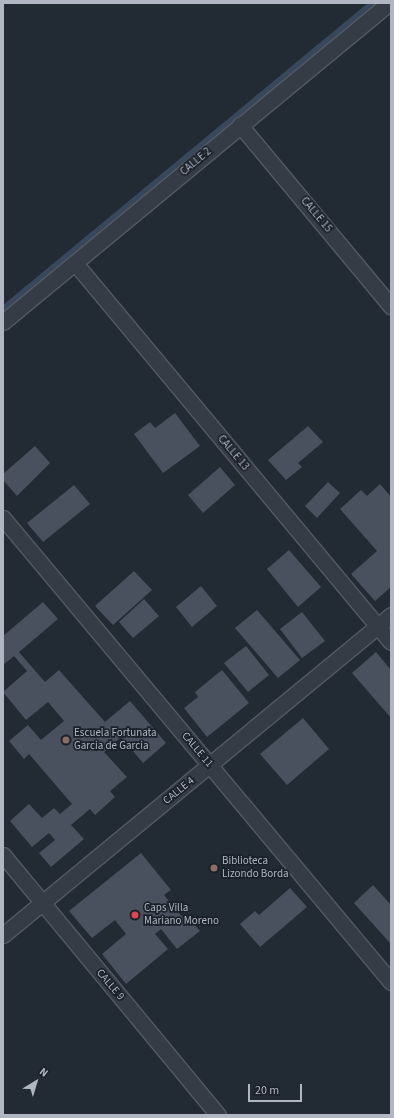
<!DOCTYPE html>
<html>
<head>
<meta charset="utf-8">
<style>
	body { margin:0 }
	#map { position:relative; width:394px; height:1118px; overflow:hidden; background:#222a34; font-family:"Source Sans 3",sans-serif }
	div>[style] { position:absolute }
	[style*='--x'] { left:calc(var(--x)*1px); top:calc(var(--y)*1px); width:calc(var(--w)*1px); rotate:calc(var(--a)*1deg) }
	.stream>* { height:5.5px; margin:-2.75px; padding:0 2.75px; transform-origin:2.75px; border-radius:2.75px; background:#39475c }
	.building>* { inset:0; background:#49515e }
	.roads { filter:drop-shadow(1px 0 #535963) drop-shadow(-1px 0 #535963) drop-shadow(0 1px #535963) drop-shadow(0 -1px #535963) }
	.street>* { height:15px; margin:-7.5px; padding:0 7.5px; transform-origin:7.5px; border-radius:7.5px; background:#353c45 }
	.dots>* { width:11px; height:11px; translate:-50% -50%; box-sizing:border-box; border:2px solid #1b212a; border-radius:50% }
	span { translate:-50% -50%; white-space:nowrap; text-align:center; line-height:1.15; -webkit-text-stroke:3.5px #1b212a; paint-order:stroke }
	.street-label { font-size:11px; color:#b0b6c2 }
	.poi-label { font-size:11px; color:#b0b6c2 }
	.left { translate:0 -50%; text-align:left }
	.frame { position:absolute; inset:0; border:4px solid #b0b6c2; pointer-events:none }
	.north { position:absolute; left:16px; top:1062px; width:40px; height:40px; -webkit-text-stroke:3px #1b212a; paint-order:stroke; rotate:38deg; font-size:11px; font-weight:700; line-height:16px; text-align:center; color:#b0b6c2 }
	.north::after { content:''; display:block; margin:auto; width:14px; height:18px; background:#b0b6c2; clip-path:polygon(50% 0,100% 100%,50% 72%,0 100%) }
	.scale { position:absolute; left:248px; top:1084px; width:54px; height:18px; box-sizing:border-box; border:2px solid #b0b6c2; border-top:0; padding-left:5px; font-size:12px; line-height:14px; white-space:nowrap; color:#b0b6c2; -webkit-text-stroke:3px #1b212a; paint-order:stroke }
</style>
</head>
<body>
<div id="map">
	<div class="stream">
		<div style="--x:3;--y:309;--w:480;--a:-39.6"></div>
	</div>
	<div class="building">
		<div style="clip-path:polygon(175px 413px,200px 446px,163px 473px,134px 434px,150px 422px,155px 428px)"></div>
		<div style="clip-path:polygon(308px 426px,323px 442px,298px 463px,302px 467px,286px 480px,268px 460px)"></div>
		<div style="clip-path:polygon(35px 446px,50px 463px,17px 496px,3px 480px,3px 474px)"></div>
		<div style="clip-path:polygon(220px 467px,235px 485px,203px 513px,188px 495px)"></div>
		<div style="clip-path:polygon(328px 482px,340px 493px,317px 518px,305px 506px)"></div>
		<div style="clip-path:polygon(380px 484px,391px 497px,391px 587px,375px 601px,351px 574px,377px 551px,340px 509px,361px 490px,367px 496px)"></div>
		<div style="clip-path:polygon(74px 485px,90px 504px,43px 542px,27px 523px)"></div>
		<div style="clip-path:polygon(289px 550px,321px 587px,298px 607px,267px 569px)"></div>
		<div style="clip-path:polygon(134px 571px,152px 590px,113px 625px,95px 606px)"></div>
		<div style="clip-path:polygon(201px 586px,217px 606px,192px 627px,176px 607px)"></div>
		<div style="clip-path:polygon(144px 599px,159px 616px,133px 638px,119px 622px)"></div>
		<div style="clip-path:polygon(43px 602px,58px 619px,19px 652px,45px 682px,59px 670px,105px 722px,130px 701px,166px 743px,143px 763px,121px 737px,104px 752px,127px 777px,110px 791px,115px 797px,95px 815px,90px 809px,71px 825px,84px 839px,51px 867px,39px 853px,55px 840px,49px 833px,32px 847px,10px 821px,29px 804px,42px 818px,54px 808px,60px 814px,72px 804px,29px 754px,24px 759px,9px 741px,28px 725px,41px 740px,64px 721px,48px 702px,26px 720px,3px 692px,27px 671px,14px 656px,3px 665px,3px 636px)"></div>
		<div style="clip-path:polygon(257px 610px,300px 660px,278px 678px,235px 628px)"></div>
		<div style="clip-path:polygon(302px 612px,325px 641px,302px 658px,280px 629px)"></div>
		<div style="clip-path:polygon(246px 646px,269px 675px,248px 692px,224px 663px)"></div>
		<div style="clip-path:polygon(376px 652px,391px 670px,391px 718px,352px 673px)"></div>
		<div style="clip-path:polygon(222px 670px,249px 703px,207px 737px,184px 708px,198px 697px,195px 692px)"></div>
		<div style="clip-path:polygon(303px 718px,329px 749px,287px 785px,260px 754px)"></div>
		<div style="clip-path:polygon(141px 853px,171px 890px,164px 895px,183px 918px,186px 915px,200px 931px,177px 949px,161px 929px,155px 934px,168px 949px,126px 984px,102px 954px,126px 934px,115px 920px,92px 938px,69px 911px)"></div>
		<div style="clip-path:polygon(373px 885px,391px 905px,390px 943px,354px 903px)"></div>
		<div style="clip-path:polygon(290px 888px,307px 907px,260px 947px,240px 924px,255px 911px,259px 915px)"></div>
	</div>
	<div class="roads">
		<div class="street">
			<div style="--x:240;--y:125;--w:236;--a:50.2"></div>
			<div style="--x:75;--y:263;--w:493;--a:50.2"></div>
			<div style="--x:3;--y:322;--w:501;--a:-39.57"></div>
			<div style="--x:3;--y:518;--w:605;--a:50.1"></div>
			<div style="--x:3;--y:855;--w:337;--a:50.4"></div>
			<div style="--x:3;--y:935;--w:503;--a:-39.51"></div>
		</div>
	</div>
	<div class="dots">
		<div style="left:66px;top:740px;background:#8d6e63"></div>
		<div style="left:214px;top:868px;background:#8d6e63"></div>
		<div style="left:135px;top:915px;background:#e0444e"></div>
	</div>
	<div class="street-label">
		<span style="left:196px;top:162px;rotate:-40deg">CALLE 2</span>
		<span style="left:316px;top:215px;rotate:50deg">CALLE 15</span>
		<span style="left:233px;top:453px;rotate:50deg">CALLE 13</span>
		<span style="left:197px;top:750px;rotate:50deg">CALLE 11</span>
		<span style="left:179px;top:791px;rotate:-39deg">CALLE 4</span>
		<span style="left:110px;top:985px;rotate:50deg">CALLE 9</span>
	</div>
	<div class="poi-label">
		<span class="left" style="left:74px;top:740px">Escuela Fortunata<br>Garcia de Garcia</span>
		<span class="left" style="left:222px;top:868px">Biblioteca<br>Lizondo Borda</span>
		<span class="left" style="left:144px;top:915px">Caps Villa<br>Mariano Moreno</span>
	</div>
	<div class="frame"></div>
	<div class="north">N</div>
	<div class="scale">20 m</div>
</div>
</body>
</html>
